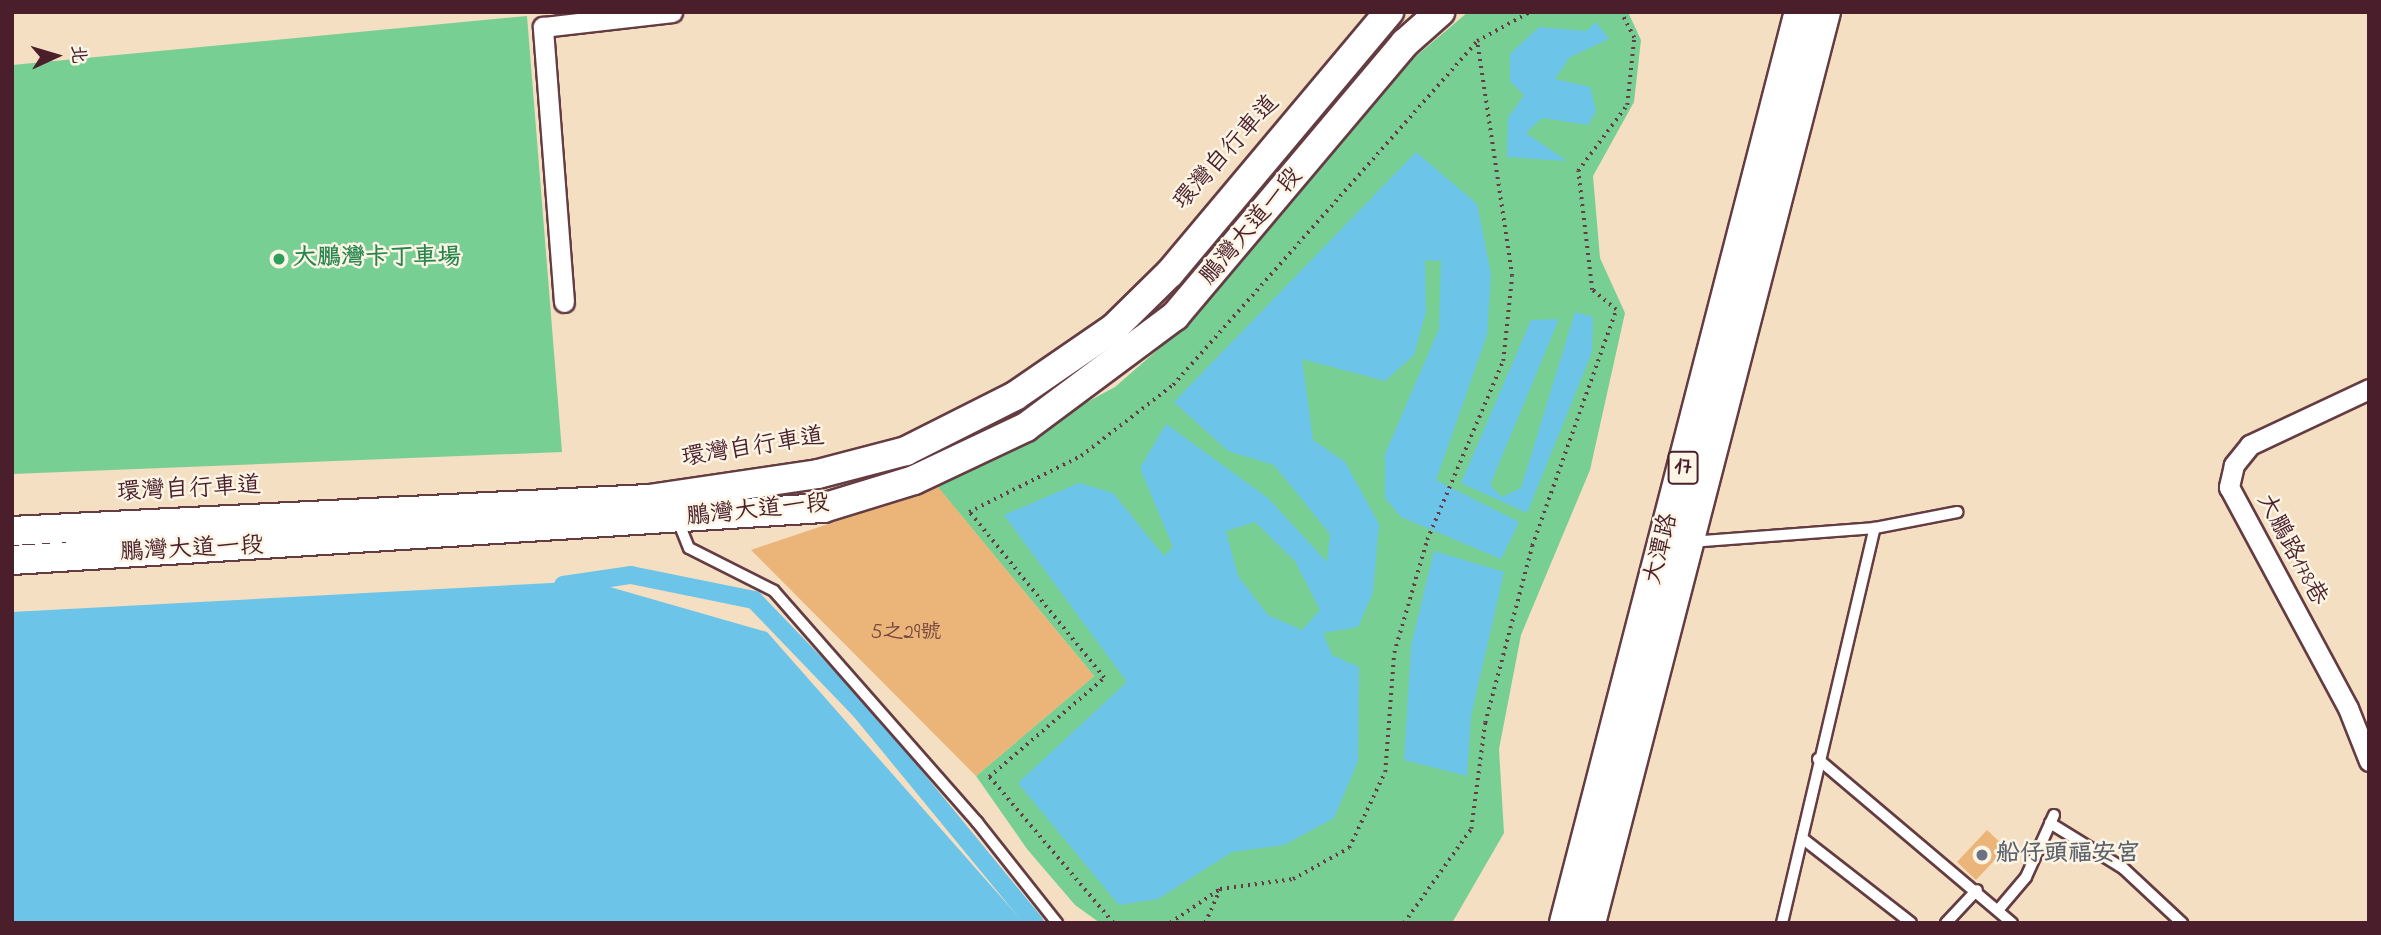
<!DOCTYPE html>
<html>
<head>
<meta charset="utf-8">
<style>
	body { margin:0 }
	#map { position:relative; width:2381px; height:935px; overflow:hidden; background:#f5dfc2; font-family:"Indie Flower","LXGW WenKai TC",sans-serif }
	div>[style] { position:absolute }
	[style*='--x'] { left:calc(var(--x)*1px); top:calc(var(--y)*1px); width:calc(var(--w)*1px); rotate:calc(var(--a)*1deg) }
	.green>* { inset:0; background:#78cf94 }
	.water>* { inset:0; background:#6cc4e9 }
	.canal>* { height:18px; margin:-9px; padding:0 9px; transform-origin:9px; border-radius:9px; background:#6cc4e9 }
	.building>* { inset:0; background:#ebb478 }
	.path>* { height:3.5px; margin-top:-1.75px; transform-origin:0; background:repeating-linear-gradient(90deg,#643c42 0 2px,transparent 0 7px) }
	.roads { filter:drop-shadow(2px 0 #643c42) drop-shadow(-2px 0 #643c42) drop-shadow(0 2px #643c42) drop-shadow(0 -2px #643c42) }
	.lane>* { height:10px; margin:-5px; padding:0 5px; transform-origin:5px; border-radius:5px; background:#fff }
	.street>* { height:19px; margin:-9.5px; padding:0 9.5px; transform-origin:9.5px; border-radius:9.5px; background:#fff }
	.secondary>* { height:28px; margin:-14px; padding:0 14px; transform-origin:14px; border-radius:14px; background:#fff }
	.primary>* { height:32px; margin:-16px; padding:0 16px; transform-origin:16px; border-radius:16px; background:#fff }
	.dots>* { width:19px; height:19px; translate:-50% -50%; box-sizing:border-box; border:4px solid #fcf5e5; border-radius:50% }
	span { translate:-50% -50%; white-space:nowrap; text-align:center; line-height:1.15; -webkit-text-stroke:5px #fcf5e5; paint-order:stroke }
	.number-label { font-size:21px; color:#72443e }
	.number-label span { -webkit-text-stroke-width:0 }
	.shield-label span { padding:2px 5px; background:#fcf5e5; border:2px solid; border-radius:5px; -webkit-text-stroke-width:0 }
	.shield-label { font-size:23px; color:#4a1f2b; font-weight:700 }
	.street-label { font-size:24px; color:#4a1f2b }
	.leisure-label { font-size:24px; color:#27864d; font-weight:700 }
	.left { translate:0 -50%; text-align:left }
	.worship-label { font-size:24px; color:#5b616d; font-weight:700 }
	.frame { position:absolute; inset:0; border:14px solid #4a1f2b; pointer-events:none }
	.north { position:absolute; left:21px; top:21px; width:70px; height:70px; -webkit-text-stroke:5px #fcf5e5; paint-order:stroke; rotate:86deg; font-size:19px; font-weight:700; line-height:28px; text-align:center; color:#4a1f2b }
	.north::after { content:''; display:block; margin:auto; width:24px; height:32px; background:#4a1f2b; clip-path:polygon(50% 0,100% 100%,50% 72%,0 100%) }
</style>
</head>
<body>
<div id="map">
	<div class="green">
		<div style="clip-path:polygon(1468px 12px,1628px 12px,1641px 40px,1634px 102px,1593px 176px,1600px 258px,1625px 313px,1590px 470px,1521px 635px,1499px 749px,1504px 833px,1452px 923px,1100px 923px,1075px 905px,1027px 849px,976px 776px,1094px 676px,935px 484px,1115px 387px,1186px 325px,1395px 74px)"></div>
		<div style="clip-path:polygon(527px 16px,562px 452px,12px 474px,12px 65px)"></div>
	</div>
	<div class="water">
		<div style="clip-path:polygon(1596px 22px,1609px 39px,1570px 57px,1555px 79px,1590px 87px,1596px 111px,1588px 125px,1542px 118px,1526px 133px,1567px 161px,1507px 157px,1508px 118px,1524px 95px,1510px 81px,1510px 54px,1539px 27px,1586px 31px)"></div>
		<div style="clip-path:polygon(evenodd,1416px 152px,1477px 204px,1491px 274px,1487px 335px,1436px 480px,1519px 522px,1501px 559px,1401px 517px,1385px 498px,1385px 454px,1439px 329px,1441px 261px,1425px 260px,1426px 312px,1414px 355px,1385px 381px,1302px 359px,1313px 440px,1345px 462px,1379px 524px,1373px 592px,1358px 627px,1323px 633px,1332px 655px,1359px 667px,1358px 761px,1334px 818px,1284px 845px,1232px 852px,1158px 899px,1119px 905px,1018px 783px,1127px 682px,1004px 515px,1079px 483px,1113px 493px,1164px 556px,1173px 547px,1140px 468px,1166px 424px,1268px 498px,1327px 562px,1330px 534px,1274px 465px,1228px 451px,1174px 402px,1416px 152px,1255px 522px,1295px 561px,1320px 610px,1302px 630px,1268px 615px,1238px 576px,1226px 531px,1255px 522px)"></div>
		<div style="clip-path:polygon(1575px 312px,1593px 317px,1592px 352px,1527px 513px,1461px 483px,1531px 320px,1559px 319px,1490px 485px,1502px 497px,1521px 488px)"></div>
		<div style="clip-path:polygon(1434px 551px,1504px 572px,1471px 716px,1467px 776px,1404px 760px,1411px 646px)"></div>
		<div style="clip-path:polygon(589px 581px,767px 632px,1024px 923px,12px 923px,12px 612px)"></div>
	</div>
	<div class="canal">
		<div style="--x:563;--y:585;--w:69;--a:-8.4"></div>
		<div style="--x:631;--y:575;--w:126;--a:11.5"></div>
		<div style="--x:754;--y:600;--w:153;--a:46.1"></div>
		<div style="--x:860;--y:710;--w:276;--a:50.6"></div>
	</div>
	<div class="building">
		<div style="clip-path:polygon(938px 487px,1094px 676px,976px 776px,751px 550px)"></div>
		<div style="clip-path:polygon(1987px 830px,2006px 848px,1976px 880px,1957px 862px)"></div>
	</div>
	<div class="path">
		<div style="--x:1113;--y:923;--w:192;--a:-130.3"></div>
		<div style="--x:989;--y:777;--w:152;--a:-40.7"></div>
		<div style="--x:1104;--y:678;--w:214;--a:-129.1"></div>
		<div style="--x:969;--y:512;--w:125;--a:-26.6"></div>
		<div style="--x:1081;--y:456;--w:116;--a:-37.7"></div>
		<div style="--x:1173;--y:385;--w:459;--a:-48.5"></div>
		<div style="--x:1477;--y:41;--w:60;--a:-28.7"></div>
		<div style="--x:1170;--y:923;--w:60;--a:-34.2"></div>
		<div style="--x:1205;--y:923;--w:37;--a:-66"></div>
		<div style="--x:1220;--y:889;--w:74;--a:-7.8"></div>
		<div style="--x:1293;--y:879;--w:64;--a:-29"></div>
		<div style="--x:1349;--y:848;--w:84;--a:-64.7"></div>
		<div style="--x:1385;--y:772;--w:119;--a:-85.7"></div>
		<div style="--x:1394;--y:653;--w:118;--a:-73.7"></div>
		<div style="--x:1427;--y:540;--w:194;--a:-67"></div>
		<div style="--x:1503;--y:361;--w:85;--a:-84"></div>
		<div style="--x:1512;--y:276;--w:237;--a:-98.5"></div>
		<div style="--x:1404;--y:923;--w:115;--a:-54.5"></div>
		<div style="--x:1471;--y:829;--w:107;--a:-82.5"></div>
		<div style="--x:1485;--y:723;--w:183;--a:-75.1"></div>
		<div style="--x:1532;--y:546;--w:251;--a:-70.4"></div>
		<div style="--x:1616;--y:310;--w:31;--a:-140"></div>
		<div style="--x:1592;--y:290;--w:120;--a:-96.7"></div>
		<div style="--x:1578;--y:171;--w:82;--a:-53.4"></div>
		<div style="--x:1627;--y:105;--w:67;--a:-84"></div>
		<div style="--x:1634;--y:38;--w:29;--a:-117"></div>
	</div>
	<div class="roads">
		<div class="lane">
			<div style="--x:678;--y:521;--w:29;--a:68"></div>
			<div style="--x:689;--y:548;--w:95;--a:26.8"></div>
			<div style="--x:774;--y:591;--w:308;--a:48.7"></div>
			<div style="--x:977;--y:822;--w:129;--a:51.6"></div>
			<div style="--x:1690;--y:542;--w:186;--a:-4.3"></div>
			<div style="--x:1875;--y:528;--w:84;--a:-11"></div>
			<div style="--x:1818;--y:759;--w:254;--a:40.2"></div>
			<div style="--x:2050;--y:823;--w:86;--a:31.7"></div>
			<div style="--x:2123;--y:868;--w:81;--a:43"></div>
			<div style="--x:1802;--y:838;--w:138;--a:37.9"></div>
			<div style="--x:1999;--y:909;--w:42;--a:-49.8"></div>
			<div style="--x:2026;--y:877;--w:68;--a:-65.7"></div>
			<div style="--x:1782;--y:923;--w:406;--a:-76.8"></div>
			<div style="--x:1946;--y:923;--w:45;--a:-46.8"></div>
		</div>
		<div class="street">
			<div style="--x:564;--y:302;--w:276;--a:-94.4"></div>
			<div style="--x:543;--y:27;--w:130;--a:-6.6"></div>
			<div style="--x:2369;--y:389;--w:132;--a:154.8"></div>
			<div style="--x:2250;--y:445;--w:26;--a:129"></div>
			<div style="--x:2234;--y:465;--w:23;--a:103"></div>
			<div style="--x:2229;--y:487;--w:251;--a:61.7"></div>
			<div style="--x:2348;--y:708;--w:57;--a:68.4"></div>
		</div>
		<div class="secondary">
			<div style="--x:12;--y:531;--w:638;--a:-2.88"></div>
			<div style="--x:649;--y:499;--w:171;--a:-8.4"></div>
			<div style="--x:818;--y:474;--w:91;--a:-14.6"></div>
			<div style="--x:906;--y:451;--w:122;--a:-26.8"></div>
			<div style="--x:1015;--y:396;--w:120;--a:-34.5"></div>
			<div style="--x:1114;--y:328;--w:78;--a:-44.5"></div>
			<div style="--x:1170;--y:273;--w:341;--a:-50"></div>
			<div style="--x:12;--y:560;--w:813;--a:-3.67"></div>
			<div style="--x:823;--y:508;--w:95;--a:-17.1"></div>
			<div style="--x:914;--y:480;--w:124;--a:-25.3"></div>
			<div style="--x:1026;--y:427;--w:186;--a:-36.7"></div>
			<div style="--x:1175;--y:316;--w:357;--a:-49.9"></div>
			<div style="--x:1405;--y:43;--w:47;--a:-41.5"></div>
		</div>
		<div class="primary">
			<div style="--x:1566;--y:923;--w:941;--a:-75.54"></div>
			<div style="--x:1589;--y:923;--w:941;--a:-75.54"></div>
		</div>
	</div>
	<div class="dots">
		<div style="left:279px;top:259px;background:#2e9e5b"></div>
		<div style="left:1982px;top:855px;background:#6b7280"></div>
	</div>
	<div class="number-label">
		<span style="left:906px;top:633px">5之29號</span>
	</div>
	<div class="shield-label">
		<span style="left:1683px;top:468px">17</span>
	</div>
	<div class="street-label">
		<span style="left:1227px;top:153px;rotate:-48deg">環灣自行車道</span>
		<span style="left:1252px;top:227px;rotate:-50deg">鵬灣大道一段</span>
		<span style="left:753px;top:448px;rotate:-9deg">環灣自行車道</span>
		<span style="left:189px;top:490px;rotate:-3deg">環灣自行車道</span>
		<span style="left:758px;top:511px;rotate:-6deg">鵬灣大道一段</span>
		<span style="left:1662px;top:549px;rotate:-76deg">大潭路</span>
		<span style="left:192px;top:550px;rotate:-3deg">鵬灣大道一段</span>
		<span style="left:2291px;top:550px;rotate:62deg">大鵬路178巷</span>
	</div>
	<div class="leisure-label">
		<span class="left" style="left:293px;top:259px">大鵬灣卡丁車場</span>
	</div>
	<div class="worship-label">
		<span class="left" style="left:1996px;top:855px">船仔頭福安宮</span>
	</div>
	<div class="frame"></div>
	<div class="north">北</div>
</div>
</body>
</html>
